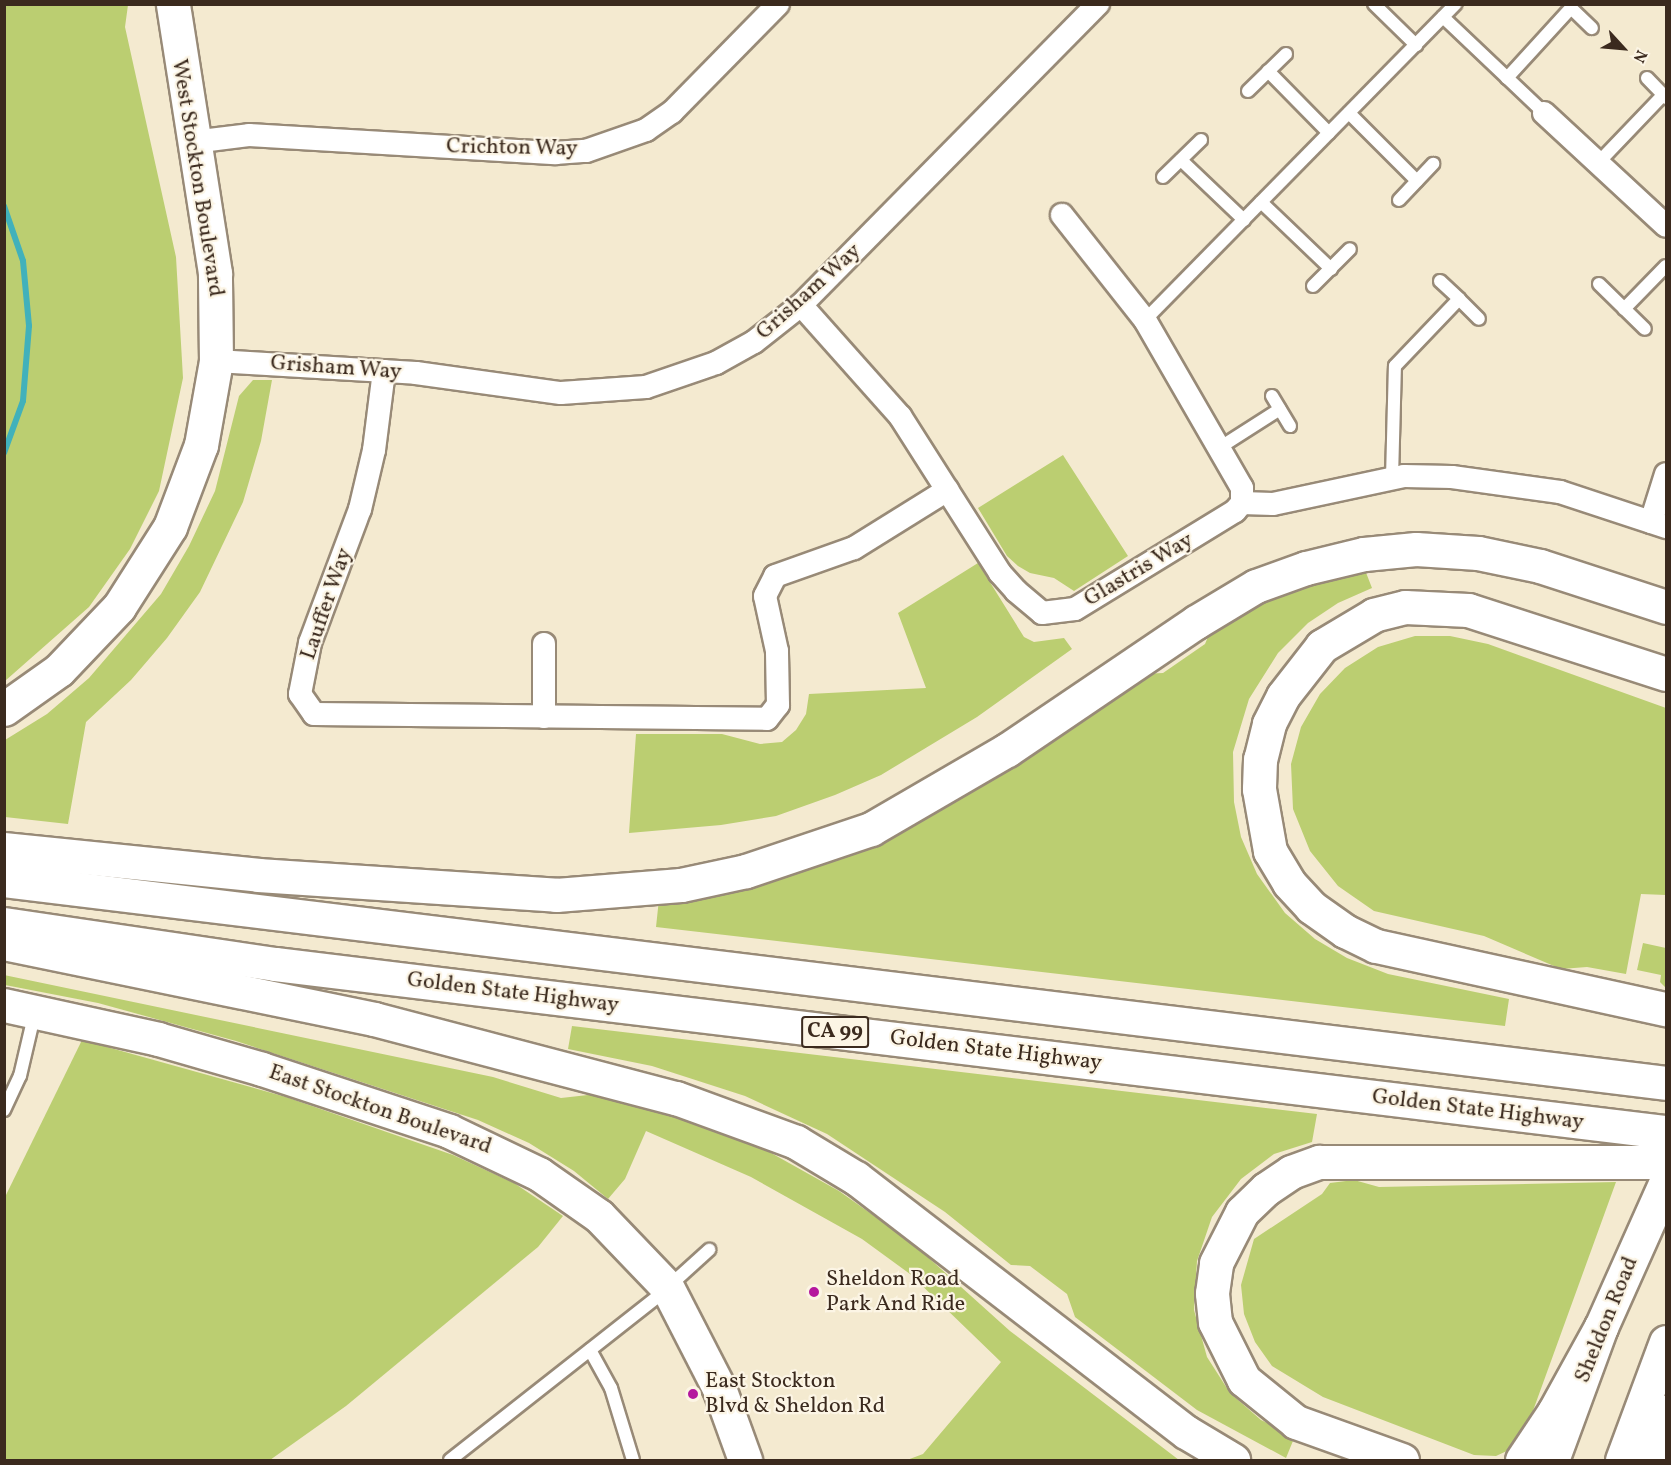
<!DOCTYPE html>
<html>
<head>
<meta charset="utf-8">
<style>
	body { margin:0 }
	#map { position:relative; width:1671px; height:1465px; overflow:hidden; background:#f4ead0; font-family:Vollkorn,serif }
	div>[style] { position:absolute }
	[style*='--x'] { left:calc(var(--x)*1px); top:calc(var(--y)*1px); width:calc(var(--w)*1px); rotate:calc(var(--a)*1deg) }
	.green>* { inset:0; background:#bbce71 }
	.stream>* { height:6px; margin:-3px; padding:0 3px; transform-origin:3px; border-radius:3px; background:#41b1bb }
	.roads { filter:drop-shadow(2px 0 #988a77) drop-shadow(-2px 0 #988a77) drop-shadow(0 2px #988a77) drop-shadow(0 -2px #988a77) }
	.lane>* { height:12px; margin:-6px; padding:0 6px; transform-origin:6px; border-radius:6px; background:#fff }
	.street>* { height:22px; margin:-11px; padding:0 11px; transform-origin:11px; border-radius:11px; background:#fff }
	.secondary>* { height:33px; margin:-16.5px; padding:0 16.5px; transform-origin:16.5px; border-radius:16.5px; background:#fff }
	.highway>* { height:33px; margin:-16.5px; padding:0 16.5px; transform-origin:16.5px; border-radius:16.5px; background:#fff }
	.dots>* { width:16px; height:16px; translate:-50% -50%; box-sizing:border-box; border:3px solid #fcf5e5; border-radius:50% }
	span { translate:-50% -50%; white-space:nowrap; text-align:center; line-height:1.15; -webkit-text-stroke:4.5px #fcf5e5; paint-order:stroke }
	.shield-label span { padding:2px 4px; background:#fcf5e5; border:2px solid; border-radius:4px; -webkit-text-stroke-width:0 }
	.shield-label { font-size:21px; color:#3b2a1e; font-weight:700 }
	.street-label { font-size:22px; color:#3b2a1e }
	.poi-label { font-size:22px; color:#3b2a1e }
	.left { translate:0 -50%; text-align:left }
	.frame { position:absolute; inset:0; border:6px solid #3b2a1e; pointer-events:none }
	.north { position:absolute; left:1593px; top:18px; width:60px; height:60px; -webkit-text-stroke:4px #fcf5e5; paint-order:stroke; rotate:116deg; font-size:16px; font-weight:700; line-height:24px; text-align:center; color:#3b2a1e }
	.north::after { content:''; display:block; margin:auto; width:21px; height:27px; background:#3b2a1e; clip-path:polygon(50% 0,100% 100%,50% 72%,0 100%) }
</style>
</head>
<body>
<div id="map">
	<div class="green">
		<div style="clip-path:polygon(5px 4px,128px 5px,125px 27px,176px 257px,183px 378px,159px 491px,130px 549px,89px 607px,5px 681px)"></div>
		<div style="clip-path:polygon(253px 380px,272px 380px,261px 441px,243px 502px,200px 592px,167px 638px,131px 680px,86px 722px,68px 824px,5px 817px,5px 740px,47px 714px,89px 678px,161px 594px,189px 546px,215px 491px,239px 396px)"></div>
		<div style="clip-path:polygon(1063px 455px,1128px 556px,1074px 591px,1054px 578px,1030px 573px,1018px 566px,1007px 556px,978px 508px)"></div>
		<div style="clip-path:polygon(978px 563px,1024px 637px,1034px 642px,1064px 638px,1072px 649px,977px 717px,881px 775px,835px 795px,776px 816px,721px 825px,629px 833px,636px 734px,722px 734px,760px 744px,782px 742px,796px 730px,806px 714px,809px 694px,926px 688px,898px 613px)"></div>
		<div style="clip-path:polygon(1365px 570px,1372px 588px,1338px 603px,1308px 623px,1278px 653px,1249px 699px,1233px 752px,1234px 802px,1241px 837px,1257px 874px,1285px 913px,1315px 939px,1347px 958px,1388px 974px,1509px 999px,1505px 1026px,656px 927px,659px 899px,729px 889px,1142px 674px,1163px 673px,1205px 644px,1212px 627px,1258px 604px,1307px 584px)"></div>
		<div style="clip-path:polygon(1415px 636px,1450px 636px,1488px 644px,1666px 708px,1666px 895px,1641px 894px,1626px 974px,1587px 967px,1561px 969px,1484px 936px,1374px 911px,1338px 886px,1310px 851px,1293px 809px,1291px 764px,1301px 727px,1320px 694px,1345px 668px,1378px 647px)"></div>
		<div style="clip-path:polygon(1643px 943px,1666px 948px,1666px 988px,1660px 982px,1661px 975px,1637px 970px)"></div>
		<div style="clip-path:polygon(4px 975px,493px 1077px,561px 1098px,597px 1094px,683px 1118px,764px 1149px,839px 1191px,911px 1242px,1010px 1331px,1179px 1460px,907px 1460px,923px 1454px,1001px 1362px,910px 1274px,862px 1239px,751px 1177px,646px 1131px,625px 1179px,608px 1199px,574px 1171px,529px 1143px,478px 1120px,236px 1041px,98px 1003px,5px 985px)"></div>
		<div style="clip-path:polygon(572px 1026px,1317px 1114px,1312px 1142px,1274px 1154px,1241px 1179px,1212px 1217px,1197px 1261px,1194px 1310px,1207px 1357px,1230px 1393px,1261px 1420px,1295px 1436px,1286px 1458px,1197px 1410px,1075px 1317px,1067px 1294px,1030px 1266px,1011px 1265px,945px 1212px,827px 1134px,745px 1096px,652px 1066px,568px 1049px)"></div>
		<div style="clip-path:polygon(82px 1040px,286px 1097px,453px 1155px,514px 1183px,563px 1216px,538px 1247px,346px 1406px,270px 1460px,5px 1460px,5px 1197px)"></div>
		<div style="clip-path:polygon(1354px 1180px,1379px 1187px,1616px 1182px,1526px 1430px,1509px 1450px,1496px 1456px,1474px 1455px,1323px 1397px,1272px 1366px,1255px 1342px,1244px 1314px,1241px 1285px,1254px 1239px,1322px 1194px,1330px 1183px)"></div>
	</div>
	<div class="stream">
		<div style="--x:4;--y:206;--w:58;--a:70.9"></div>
		<div style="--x:23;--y:261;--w:65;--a:84.7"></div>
		<div style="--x:29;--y:326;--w:75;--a:94.6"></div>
		<div style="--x:23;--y:401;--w:55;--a:110.1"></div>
	</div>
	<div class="roads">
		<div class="lane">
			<div style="--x:1374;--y:4;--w:59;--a:44.3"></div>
			<div style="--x:1443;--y:17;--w:139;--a:43.5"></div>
			<div style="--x:1268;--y:71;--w:87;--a:45.5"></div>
			<div style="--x:1507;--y:78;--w:95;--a:-47.6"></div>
			<div style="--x:1571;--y:8;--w:29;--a:44"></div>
			<div style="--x:1647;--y:78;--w:28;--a:46"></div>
			<div style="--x:1248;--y:91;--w:53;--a:-44.2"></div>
			<div style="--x:1349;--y:113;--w:96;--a:45"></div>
			<div style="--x:1181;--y:160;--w:87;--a:43.6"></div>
			<div style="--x:1598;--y:163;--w:94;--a:-46.3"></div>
			<div style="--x:1163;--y:177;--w:53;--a:-44.2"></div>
			<div style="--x:1399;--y:200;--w:50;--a:-46.6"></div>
			<div style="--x:1261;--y:202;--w:97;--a:43.7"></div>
			<div style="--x:1440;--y:281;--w:26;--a:43"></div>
			<div style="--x:1599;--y:284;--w:64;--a:44.4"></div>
			<div style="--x:1313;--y:286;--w:52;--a:-45"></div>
			<div style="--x:1624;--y:309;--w:60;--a:-45.7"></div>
			<div style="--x:1145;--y:320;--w:443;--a:-45.5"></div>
			<div style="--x:1272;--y:396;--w:35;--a:59"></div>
			<div style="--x:1219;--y:448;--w:72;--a:-32.6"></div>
			<div style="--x:1392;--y:478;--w:112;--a:-88.5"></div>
			<div style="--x:1395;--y:366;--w:93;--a:-46.3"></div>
			<div style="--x:1459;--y:299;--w:28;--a:45"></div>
			<div style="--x:4;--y:1110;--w:38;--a:-65"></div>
			<div style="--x:20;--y:1076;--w:66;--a:-76.8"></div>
			<div style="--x:590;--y:1350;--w:43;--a:61.1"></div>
			<div style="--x:611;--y:1388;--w:75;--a:73"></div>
			<div style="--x:450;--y:1460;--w:262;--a:-38.2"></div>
			<div style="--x:656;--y:1298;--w:72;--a:-42.2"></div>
		</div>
		<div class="street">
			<div style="--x:1544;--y:113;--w:166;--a:42.8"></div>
			<div style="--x:193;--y:142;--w:56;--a:-7.1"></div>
			<div style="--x:249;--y:135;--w:307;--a:3.4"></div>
			<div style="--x:555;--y:153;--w:31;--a:-4"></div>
			<div style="--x:586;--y:151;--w:64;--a:-19.3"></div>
			<div style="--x:646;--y:130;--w:32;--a:-35"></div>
			<div style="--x:672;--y:112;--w:151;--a:-45.5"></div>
			<div style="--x:801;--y:305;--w:149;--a:48.3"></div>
			<div style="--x:900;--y:416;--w:186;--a:57.5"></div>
			<div style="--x:1000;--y:573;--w:24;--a:48"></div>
			<div style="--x:1016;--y:591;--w:34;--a:40"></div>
			<div style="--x:1042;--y:613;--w:33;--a:-7"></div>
			<div style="--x:1075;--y:609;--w:188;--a:-31.5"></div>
			<div style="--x:1235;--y:511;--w:11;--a:-49"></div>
			<div style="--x:1242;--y:503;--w:15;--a:-90"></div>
			<div style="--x:1242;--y:488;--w:194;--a:-120"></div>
			<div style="--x:1145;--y:320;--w:134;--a:-128.3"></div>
			<div style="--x:216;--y:361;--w:200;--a:3.4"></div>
			<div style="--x:416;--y:373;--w:146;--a:7.9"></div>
			<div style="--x:561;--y:393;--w:85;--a:-4"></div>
			<div style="--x:646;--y:387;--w:74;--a:-18.9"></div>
			<div style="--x:716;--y:363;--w:43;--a:-28.9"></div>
			<div style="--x:754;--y:342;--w:60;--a:-38.2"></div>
			<div style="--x:801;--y:305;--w:423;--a:-45.4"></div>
			<div style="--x:384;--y:371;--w:80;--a:97.2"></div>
			<div style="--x:374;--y:450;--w:61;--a:103.3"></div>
			<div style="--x:360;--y:509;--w:143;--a:110.5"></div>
			<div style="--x:310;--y:643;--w:52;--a:101.1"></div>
			<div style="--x:300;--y:694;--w:24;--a:55"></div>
			<div style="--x:314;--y:714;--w:453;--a:0.6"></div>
			<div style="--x:767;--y:719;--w:18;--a:-52"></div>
			<div style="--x:778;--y:705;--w:54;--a:-91.1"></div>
			<div style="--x:777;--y:651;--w:56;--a:-102.3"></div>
			<div style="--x:765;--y:596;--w:22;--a:-63"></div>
			<div style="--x:775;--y:576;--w:84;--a:-19.5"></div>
			<div style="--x:854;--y:548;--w:110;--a:-31.9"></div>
			<div style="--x:1242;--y:503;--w:31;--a:2"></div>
			<div style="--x:1273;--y:504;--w:134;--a:-12.1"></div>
			<div style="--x:1404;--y:476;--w:48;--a:1.2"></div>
			<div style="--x:1452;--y:477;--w:109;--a:7.9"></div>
			<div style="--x:1560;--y:492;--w:112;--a:18.3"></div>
			<div style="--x:1651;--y:522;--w:50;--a:-72.6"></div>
			<div style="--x:544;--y:717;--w:73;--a:-90"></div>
		</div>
		<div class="secondary">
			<div style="--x:4;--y:709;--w:67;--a:-35.3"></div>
			<div style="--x:59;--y:670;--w:87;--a:-46.4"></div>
			<div style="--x:119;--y:607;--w:95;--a:-57.5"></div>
			<div style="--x:170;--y:527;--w:88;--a:-69.3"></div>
			<div style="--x:201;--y:445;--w:85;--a:-79.9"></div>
			<div style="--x:216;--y:361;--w:88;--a:-90.7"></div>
			<div style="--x:215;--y:273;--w:272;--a:-98.9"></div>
			<div style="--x:4;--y:1005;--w:158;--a:12.4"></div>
			<div style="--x:158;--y:1039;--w:108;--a:16.1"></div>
			<div style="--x:262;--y:1069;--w:197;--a:18.3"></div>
			<div style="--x:449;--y:1131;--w:100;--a:25.5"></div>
			<div style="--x:539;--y:1174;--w:73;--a:35"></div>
			<div style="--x:599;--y:1216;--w:98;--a:46.2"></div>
			<div style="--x:667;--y:1287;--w:114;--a:62.8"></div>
			<div style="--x:719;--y:1388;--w:77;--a:70.1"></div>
			<div style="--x:1552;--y:1460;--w:142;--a:-69.8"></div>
			<div style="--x:1601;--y:1327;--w:159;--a:-65.9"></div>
			<div style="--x:1622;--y:1460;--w:126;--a:-69.6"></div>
		</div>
		<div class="highway">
			<div style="--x:1666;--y:674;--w:208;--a:-162.1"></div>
			<div style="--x:1468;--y:610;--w:63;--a:-177.3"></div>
			<div style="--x:1405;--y:607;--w:32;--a:166"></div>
			<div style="--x:1374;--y:615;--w:61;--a:149.2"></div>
			<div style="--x:1322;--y:646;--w:63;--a:128"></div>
			<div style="--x:1283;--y:696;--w:31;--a:117"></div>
			<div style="--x:1269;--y:724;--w:36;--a:104"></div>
			<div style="--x:1260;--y:759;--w:30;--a:92"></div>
			<div style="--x:1259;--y:789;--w:63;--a:79.9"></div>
			<div style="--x:1270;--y:851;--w:37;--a:59"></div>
			<div style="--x:1289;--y:883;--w:33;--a:47"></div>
			<div style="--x:1311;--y:907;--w:42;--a:35.2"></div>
			<div style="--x:1345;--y:931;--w:34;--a:26"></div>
			<div style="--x:1376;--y:946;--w:297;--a:12.3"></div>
			<div style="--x:4;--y:849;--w:255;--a:5.8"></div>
			<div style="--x:258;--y:875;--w:299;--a:3.8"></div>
			<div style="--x:556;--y:895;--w:125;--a:-4.6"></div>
			<div style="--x:681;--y:885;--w:66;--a:-12.2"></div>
			<div style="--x:746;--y:871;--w:132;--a:-18.6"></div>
			<div style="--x:871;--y:829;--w:157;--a:-30.2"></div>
			<div style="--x:1007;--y:750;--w:228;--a:-34.1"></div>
			<div style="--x:1196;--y:622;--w:70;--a:-31"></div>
			<div style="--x:1256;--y:586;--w:53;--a:-19.8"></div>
			<div style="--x:1306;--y:568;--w:60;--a:-13.6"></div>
			<div style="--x:1364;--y:554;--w:52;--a:-5.5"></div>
			<div style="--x:1416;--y:549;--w:62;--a:3.7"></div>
			<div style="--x:1478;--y:553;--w:63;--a:11.8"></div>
			<div style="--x:1540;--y:566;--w:133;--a:18"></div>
			<div style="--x:4;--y:880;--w:1674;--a:6.96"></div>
			<div style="--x:4;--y:924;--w:274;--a:8.4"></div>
			<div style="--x:275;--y:964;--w:1401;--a:6.89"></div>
			<div style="--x:4;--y:943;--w:378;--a:11.6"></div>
			<div style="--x:374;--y:1019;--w:312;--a:14.7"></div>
			<div style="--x:676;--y:1098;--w:128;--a:20.1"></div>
			<div style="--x:796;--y:1142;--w:70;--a:31"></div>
			<div style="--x:856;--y:1178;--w:416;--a:37.6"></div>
			<div style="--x:1186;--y:1432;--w:55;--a:30.8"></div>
			<div style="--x:1663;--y:1351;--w:5;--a:-53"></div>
			<div style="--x:1402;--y:1460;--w:113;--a:-160.3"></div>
			<div style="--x:1296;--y:1422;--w:67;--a:-141.1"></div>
			<div style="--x:1244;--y:1380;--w:65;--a:-116.6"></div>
			<div style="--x:1215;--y:1322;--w:29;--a:-96"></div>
			<div style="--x:1212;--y:1293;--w:30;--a:-82"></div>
			<div style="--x:1216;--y:1263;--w:57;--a:-63"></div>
			<div style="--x:1242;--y:1212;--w:33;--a:-44"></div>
			<div style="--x:1266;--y:1189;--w:30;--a:-34"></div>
			<div style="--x:1291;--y:1172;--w:30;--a:-20"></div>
			<div style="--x:1319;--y:1162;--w:347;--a:0"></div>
			<div style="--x:1522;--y:1460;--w:58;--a:-56.3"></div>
			<div style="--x:1554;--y:1412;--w:97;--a:-61.1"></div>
			<div style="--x:1650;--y:1460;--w:51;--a:-71.6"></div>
		</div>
	</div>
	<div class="dots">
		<div style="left:814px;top:1292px;background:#b5179e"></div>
		<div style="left:693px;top:1394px;background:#b5179e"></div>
	</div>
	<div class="shield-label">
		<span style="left:835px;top:1032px">CA 99</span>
	</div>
	<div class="street-label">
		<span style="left:512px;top:148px;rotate:1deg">Crichton Way</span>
		<span style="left:197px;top:178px;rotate:81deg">West Stockton Boulevard</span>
		<span style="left:809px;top:292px;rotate:-42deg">Grisham Way</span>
		<span style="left:336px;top:368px;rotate:4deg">Grisham Way</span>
		<span style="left:1139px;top:570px;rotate:-31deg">Glastris Way</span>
		<span style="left:327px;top:604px;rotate:-71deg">Lauffer Way</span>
		<span style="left:513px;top:993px;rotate:7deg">Golden State Highway</span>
		<span style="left:996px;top:1051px;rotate:7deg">Golden State Highway</span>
		<span style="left:380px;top:1110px;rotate:19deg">East Stockton Boulevard</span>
		<span style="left:1478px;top:1110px;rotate:7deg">Golden State Highway</span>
		<span style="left:1607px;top:1320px;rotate:-68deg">Sheldon Road</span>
	</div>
	<div class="poi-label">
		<span class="left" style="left:826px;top:1292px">Sheldon Road<br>Park And Ride</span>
		<span class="left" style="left:705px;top:1394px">East Stockton<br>Blvd &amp; Sheldon Rd</span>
	</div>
	<div class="frame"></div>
	<div class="north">N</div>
</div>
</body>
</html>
